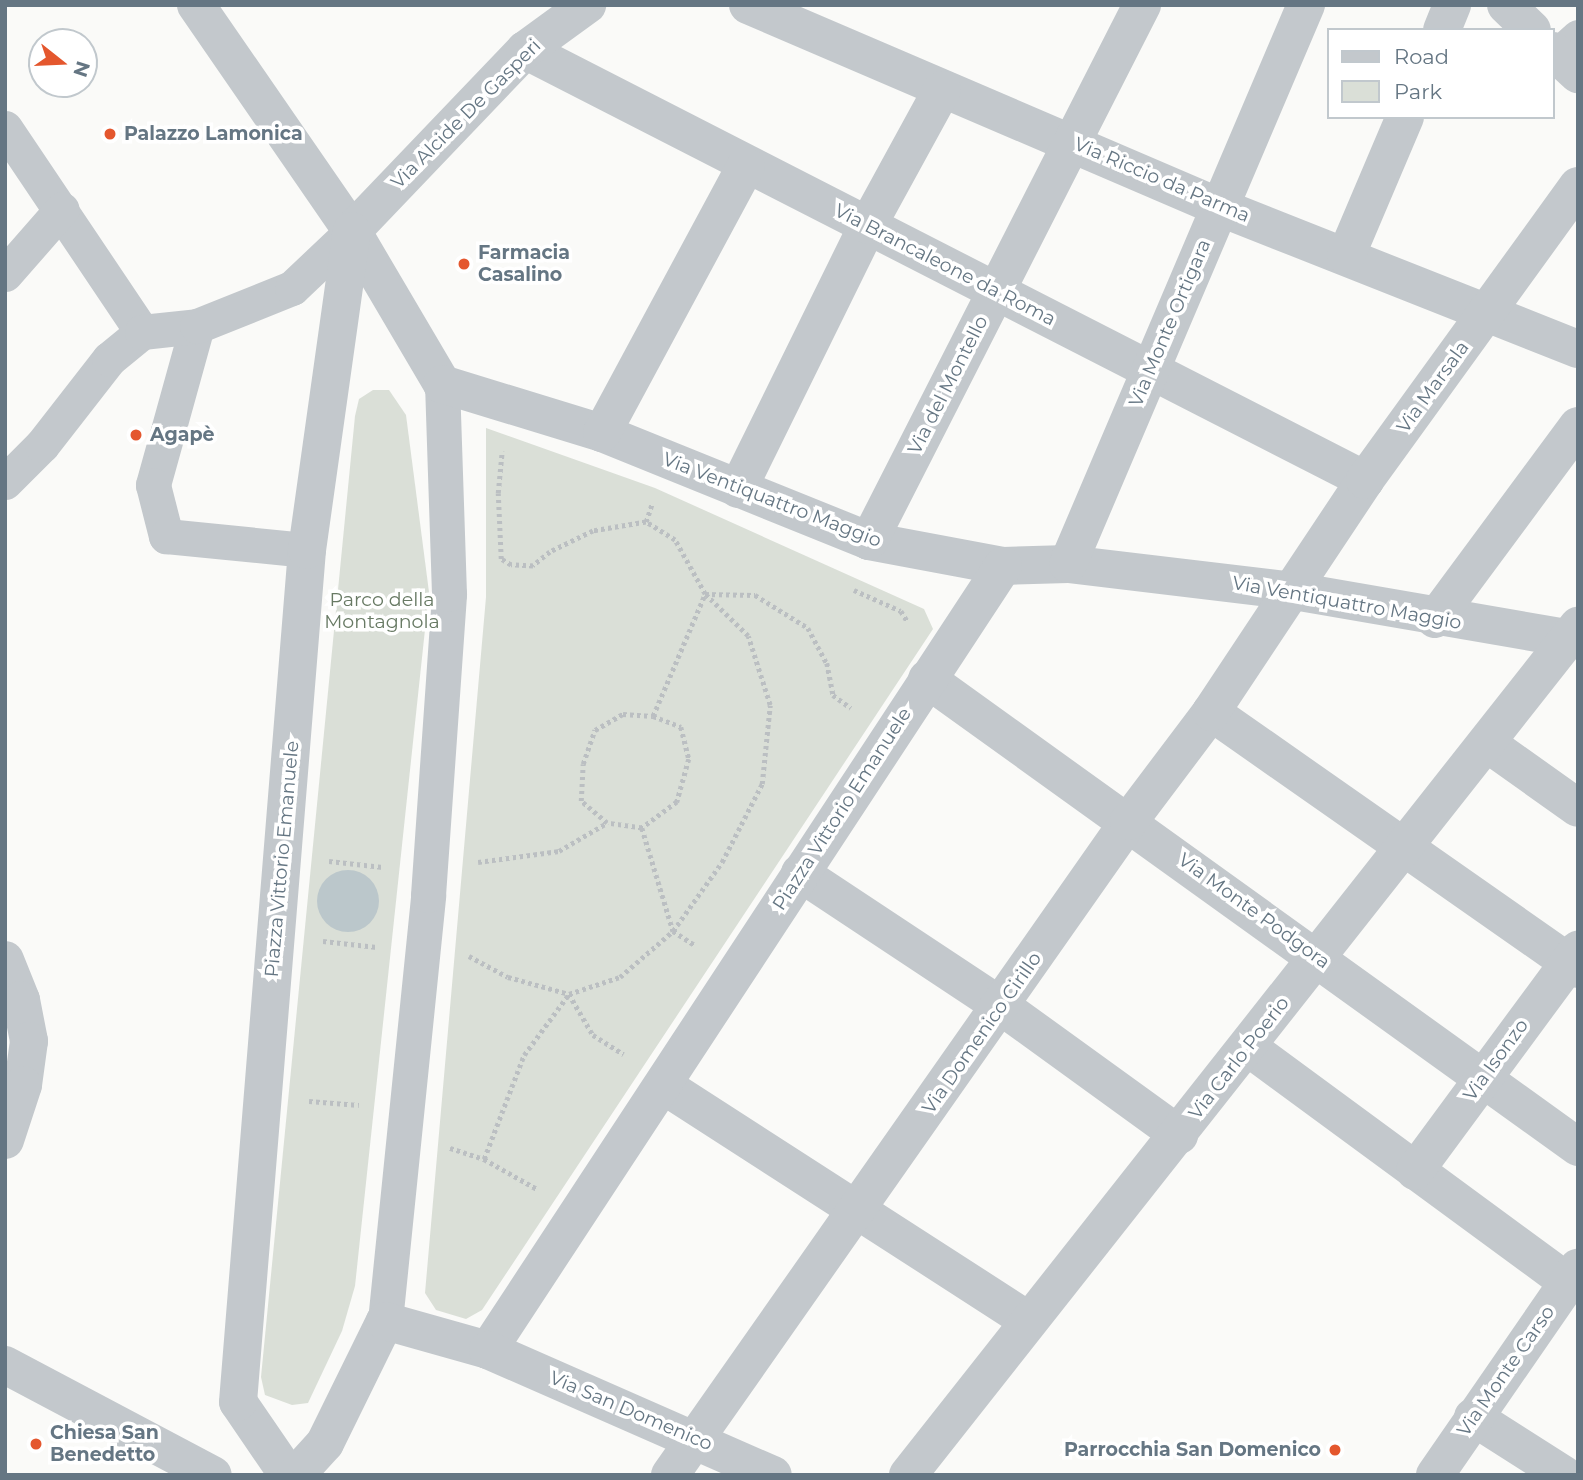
<!DOCTYPE html>
<html>
<head>
<meta charset="utf-8">
<style>
	body { margin:0 }
	#map { position:relative; width:1583px; height:1480px; overflow:hidden; background:#fafaf8; font-family:Montserrat,sans-serif }
	div>[style] { position:absolute }
	[style*='--x'] { left:calc(var(--x)*1px); top:calc(var(--y)*1px); width:calc(var(--w)*1px); rotate:calc(var(--a)*1deg) }
	.green>* { inset:0; background:#dadfd7 }
	.water>* { inset:0; background:#bbc7cb }
	.round { border-radius:50% }
	.path>* { height:4.5px; margin-top:-2.25px; transform-origin:0; background:repeating-linear-gradient(90deg,#bbbfc2 0 3.5px,transparent 0 7px) }
	.pedestrian>* { height:35px; margin:-17.5px; padding:0 17.5px; transform-origin:17.5px; border-radius:17.5px; background:#c3c8cc }
	.minor>* { height:38px; margin:-19px; padding:0 19px; transform-origin:19px; border-radius:19px; background:#c3c8cc }
	.dots>* { width:19px; height:19px; translate:-50% -50%; box-sizing:border-box; border:4px solid #fff; border-radius:50% }
	span { translate:-50% -50%; white-space:nowrap; text-align:center; line-height:1.15; -webkit-text-stroke:7px #fff; paint-order:stroke }
	.street-label { font-size:19px; color:#657683 }
	.poi-label { font-size:19px; color:#657683; font-weight:700 }
	.left { translate:0 -50%; text-align:left }
	.right { translate:-100% -50%; text-align:right }
	.park-label { font-size:19px; color:#687a64 }
	.frame { position:absolute; inset:0; border:7px solid #657683; pointer-events:none }
	.legend { position:absolute; left:1327px; top:28px; width:228px; height:91px; box-sizing:border-box; background:#fff; border:2px solid #c1c8cd; margin:0; padding:9px 12px; list-style:none; font-size:21px; color:#657683 }
	.legend li { display:flex; align-items:center; gap:14px; height:35px }
	.legend b { width:35px; border:2px solid #c1c8cd }
	.north { position:absolute; left:28px; top:28px; width:70px; height:70px; box-sizing:border-box; background:#fff; border:2px solid #c1c8cd; border-radius:50%; rotate:108deg; font-size:19px; font-weight:700; line-height:28px; text-align:center; color:#657683 }
	.north::after { content:''; display:block; margin:auto; width:24px; height:32px; background:#e4572e; clip-path:polygon(50% 0,100% 100%,50% 72%,0 100%) }
</style>
</head>
<body>
<div id="map">
	<div class="green">
		<div style="clip-path:polygon(373px 390px,389px 390px,406px 415px,429px 592px,355px 1286px,342px 1331px,308px 1403px,292px 1405px,265px 1395px,261px 1377px,355px 416px,359px 399px)"></div>
		<div style="clip-path:polygon(486px 428px,655px 488px,924px 609px,933px 629px,482px 1310px,466px 1319px,436px 1310px,425px 1293px,486px 597px)"></div>
	</div>
	<div class="water">
		<div class="round" style="left:317px;top:870px;width:62px;height:62px"></div>
	</div>
	<div class="path">
		<div style="--x:646;--y:522;--w:20;--a:-72"></div>
		<div style="--x:854;--y:590;--w:51;--a:24.1"></div>
		<div style="--x:901;--y:611;--w:13;--a:58"></div>
		<div style="--x:623;--y:714;--w:30;--a:4"></div>
		<div style="--x:653;--y:716;--w:30;--a:21"></div>
		<div style="--x:681;--y:727;--w:33;--a:76"></div>
		<div style="--x:689;--y:759;--w:45;--a:105.6"></div>
		<div style="--x:677;--y:802;--w:44;--a:143.4"></div>
		<div style="--x:642;--y:828;--w:35;--a:-172"></div>
		<div style="--x:607;--y:823;--w:34;--a:-140"></div>
		<div style="--x:581;--y:801;--w:37;--a:-87"></div>
		<div style="--x:583;--y:764;--w:36;--a:-71"></div>
		<div style="--x:595;--y:730;--w:32;--a:-30"></div>
		<div style="--x:653;--y:716;--w:133;--a:-66.9"></div>
		<div style="--x:705;--y:594;--w:50;--a:1.1"></div>
		<div style="--x:755;--y:595;--w:62;--a:31.9"></div>
		<div style="--x:808;--y:628;--w:40;--a:62"></div>
		<div style="--x:827;--y:663;--w:33;--a:79"></div>
		<div style="--x:833;--y:695;--w:22;--a:36"></div>
		<div style="--x:642;--y:828;--w:108;--a:73.2"></div>
		<div style="--x:673;--y:931;--w:27;--a:33"></div>
		<div style="--x:329;--y:861;--w:54;--a:6.3"></div>
		<div style="--x:478;--y:862;--w:82;--a:-7.7"></div>
		<div style="--x:559;--y:851;--w:56;--a:-30.3"></div>
		<div style="--x:323;--y:941;--w:54;--a:6.3"></div>
		<div style="--x:469;--y:956;--w:44;--a:28.3"></div>
		<div style="--x:508;--y:977;--w:63;--a:15.6"></div>
		<div style="--x:569;--y:994;--w:48;--a:59.7"></div>
		<div style="--x:593;--y:1035;--w:36;--a:32"></div>
		<div style="--x:309;--y:1101;--w:50;--a:4.6"></div>
		<div style="--x:450;--y:1148;--w:36;--a:18"></div>
		<div style="--x:484;--y:1159;--w:61;--a:29.5"></div>
		<div style="--x:484;--y:1159;--w:111;--a:-69"></div>
		<div style="--x:524;--y:1055;--w:76;--a:-53.6"></div>
		<div style="--x:569;--y:994;--w:54;--a:-18.4"></div>
		<div style="--x:620;--y:977;--w:70;--a:-41"></div>
		<div style="--x:673;--y:931;--w:85;--a:-54.6"></div>
		<div style="--x:722;--y:862;--w:88;--a:-62.9"></div>
		<div style="--x:762;--y:784;--w:79;--a:-84.2"></div>
		<div style="--x:770;--y:705;--w:72;--a:-107.7"></div>
		<div style="--x:748;--y:636;--w:60;--a:-135.7"></div>
		<div style="--x:705;--y:594;--w:62;--a:-119.1"></div>
		<div style="--x:675;--y:540;--w:34;--a:-148"></div>
		<div style="--x:646;--y:522;--w:54;--a:170.4"></div>
		<div style="--x:593;--y:531;--w:48;--a:154"></div>
		<div style="--x:550;--y:552;--w:22;--a:141"></div>
		<div style="--x:533;--y:566;--w:22;--a:-177"></div>
		<div style="--x:511;--y:565;--w:12;--a:-149"></div>
		<div style="--x:501;--y:559;--w:66;--a:-92.6"></div>
		<div style="--x:498;--y:493;--w:42;--a:-84.6"></div>
	</div>
	<div class="pedestrian">
		<div style="--x:1558;--y:55;--w:27;--a:-42"></div>
		<div style="--x:5;--y:128;--w:246;--a:56.1"></div>
		<div style="--x:5;--y:274;--w:86;--a:-48.8"></div>
		<div style="--x:197;--y:326;--w:165;--a:105.5"></div>
		<div style="--x:153;--y:485;--w:53;--a:75.7"></div>
		<div style="--x:166;--y:536;--w:142;--a:5.7"></div>
		<div style="--x:5;--y:482;--w:52;--a:-45"></div>
		<div style="--x:42;--y:445;--w:109;--a:-52.1"></div>
		<div style="--x:109;--y:359;--w:43;--a:-39.3"></div>
		<div style="--x:142;--y:332;--w:55;--a:-6.2"></div>
		<div style="--x:197;--y:326;--w:102;--a:-21.8"></div>
		<div style="--x:292;--y:288;--w:83;--a:-43.5"></div>
		<div style="--x:385;--y:1321;--w:428;--a:-84.2"></div>
		<div style="--x:428;--y:895;--w:302;--a:-86"></div>
		<div style="--x:449;--y:594;--w:210;--a:-91.9"></div>
	</div>
	<div class="minor">
		<div style="--x:196;--y:5;--w:275;--a:55.4"></div>
		<div style="--x:352;--y:231;--w:178;--a:59.5"></div>
		<div style="--x:442;--y:384;--w:167;--a:17"></div>
		<div style="--x:602;--y:433;--w:288;--a:22"></div>
		<div style="--x:869;--y:541;--w:136;--a:10.6"></div>
		<div style="--x:1003;--y:566;--w:65;--a:-1.8"></div>
		<div style="--x:1068;--y:564;--w:228;--a:6.8"></div>
		<div style="--x:1294;--y:591;--w:288;--a:9.8"></div>
		<div style="--x:748;--y:5;--w:512;--a:23.21"></div>
		<div style="--x:1219;--y:207;--w:386;--a:21.6"></div>
		<div style="--x:1506;--y:5;--w:36;--a:44"></div>
		<div style="--x:1442;--y:30;--w:27;--a:-68"></div>
		<div style="--x:525;--y:50;--w:944;--a:27.11"></div>
		<div style="--x:1553;--y:51;--w:34;--a:43"></div>
		<div style="--x:352;--y:231;--w:250;--a:-46.3"></div>
		<div style="--x:525;--y:50;--w:77;--a:-36"></div>
		<div style="--x:1346;--y:256;--w:151;--a:-67"></div>
		<div style="--x:602;--y:433;--w:303;--a:-61.7"></div>
		<div style="--x:738;--y:489;--w:294;--a:-63.8"></div>
		<div style="--x:868;--y:225;--w:154;--a:-61.3"></div>
		<div style="--x:869;--y:541;--w:602;--a:-63.01"></div>
		<div style="--x:1068;--y:564;--w:608;--a:-66.94"></div>
		<div style="--x:1435;--y:619;--w:240;--a:-53.5"></div>
		<div style="--x:927;--y:679;--w:802;--a:35.71"></div>
		<div style="--x:1211;--y:712;--w:448;--a:35"></div>
		<div style="--x:1488;--y:744;--w:110;--a:35.4"></div>
		<div style="--x:800;--y:873;--w:241;--a:33.5"></div>
		<div style="--x:1001;--y:1006;--w:220;--a:35.9"></div>
		<div style="--x:5;--y:960;--w:43;--a:68.2"></div>
		<div style="--x:21;--y:1000;--w:42;--a:79"></div>
		<div style="--x:29;--y:1041;--w:44;--a:97.8"></div>
		<div style="--x:23;--y:1085;--w:58;--a:108.1"></div>
		<div style="--x:1249;--y:1048;--w:395;--a:36.3"></div>
		<div style="--x:663;--y:1085;--w:435;--a:32.8"></div>
		<div style="--x:1415;--y:1171;--w:275;--a:-53.6"></div>
		<div style="--x:488;--y:1350;--w:938;--a:-56.7"></div>
		<div style="--x:5;--y:1365;--w:235;--a:27.9"></div>
		<div style="--x:1473;--y:1417;--w:108;--a:32.5"></div>
		<div style="--x:288;--y:1475;--w:88;--a:-124.4"></div>
		<div style="--x:238;--y:1402;--w:855;--a:-85.37"></div>
		<div style="--x:307;--y:550;--w:322;--a:-82"></div>
		<div style="--x:296;--y:1475;--w:43;--a:-47.8"></div>
		<div style="--x:325;--y:1443;--w:136;--a:-63.8"></div>
		<div style="--x:385;--y:1321;--w:107;--a:15.7"></div>
		<div style="--x:488;--y:1350;--w:311;--a:23.7"></div>
		<div style="--x:670;--y:1475;--w:799;--a:-54.94"></div>
		<div style="--x:1129;--y:821;--w:136;--a:-53"></div>
		<div style="--x:1211;--y:712;--w:278;--a:-56.4"></div>
		<div style="--x:1365;--y:480;--w:363;--a:-54.1"></div>
		<div style="--x:908;--y:1475;--w:1082;--a:-51.72"></div>
		<div style="--x:1435;--y:1475;--w:252;--a:-55.4"></div>
	</div>
	<div class="dots">
		<div style="left:110px;top:134px;background:#e4572e"></div>
		<div style="left:464px;top:264px;background:#e4572e"></div>
		<div style="left:136px;top:435px;background:#e4572e"></div>
		<div style="left:36px;top:1444px;background:#e4572e"></div>
		<div style="left:1335px;top:1450px;background:#e4572e"></div>
	</div>
	<div class="street-label">
		<span style="left:466px;top:114px;rotate:-45deg">Via Alcide De Gasperi</span>
		<span style="left:1162px;top:180px;rotate:23deg">Via Riccio da Parma</span>
		<span style="left:945px;top:265px;rotate:27deg">Via Brancaleone da Roma</span>
		<span style="left:1170px;top:323px;rotate:-67deg">Via Monte Ortigara</span>
		<span style="left:948px;top:385px;rotate:-63deg">Via del Montello</span>
		<span style="left:1433px;top:387px;rotate:-54deg">Via Marsala</span>
		<span style="left:772px;top:500px;rotate:21deg">Via Ventiquattro Maggio</span>
		<span style="left:1347px;top:603px;rotate:10deg">Via Ventiquattro Maggio</span>
		<span style="left:842px;top:809px;rotate:-57deg">Piazza Vittorio Emanuele</span>
		<span style="left:282px;top:859px;rotate:-85deg">Piazza Vittorio Emanuele</span>
		<span style="left:1254px;top:911px;rotate:36deg">Via Monte Podgora</span>
		<span style="left:982px;top:1033px;rotate:-55deg">Via Domenico Cirillo</span>
		<span style="left:1239px;top:1058px;rotate:-52deg">Via Carlo Poerio</span>
		<span style="left:1496px;top:1060px;rotate:-54deg">Via Isonzo</span>
		<span style="left:1506px;top:1371px;rotate:-55deg">Via Monte Carso</span>
		<span style="left:631px;top:1411px;rotate:23deg">Via San Domenico</span>
	</div>
	<div class="poi-label">
		<span class="left" style="left:124px;top:134px">Palazzo Lamonica</span>
		<span class="left" style="left:478px;top:264px">Farmacia<br>Casalino</span>
		<span class="left" style="left:150px;top:435px">Agapè</span>
		<span class="left" style="left:50px;top:1444px">Chiesa San<br>Benedetto</span>
		<span class="right" style="left:1321px;top:1450px">Parrocchia San Domenico</span>
	</div>
	<div class="park-label">
		<span style="left:382px;top:611px">Parco della<br>Montagnola</span>
	</div>
	<div class="frame"></div>
	<ul class="legend">
	<li><b style="height:9px;background:#c3c8cc"></b>Road</li>
	<li><b style="height:19px;background:#dadfd7"></b>Park</li>
	</ul>
	<div class="north">N</div>
</div>
</body>
</html>
